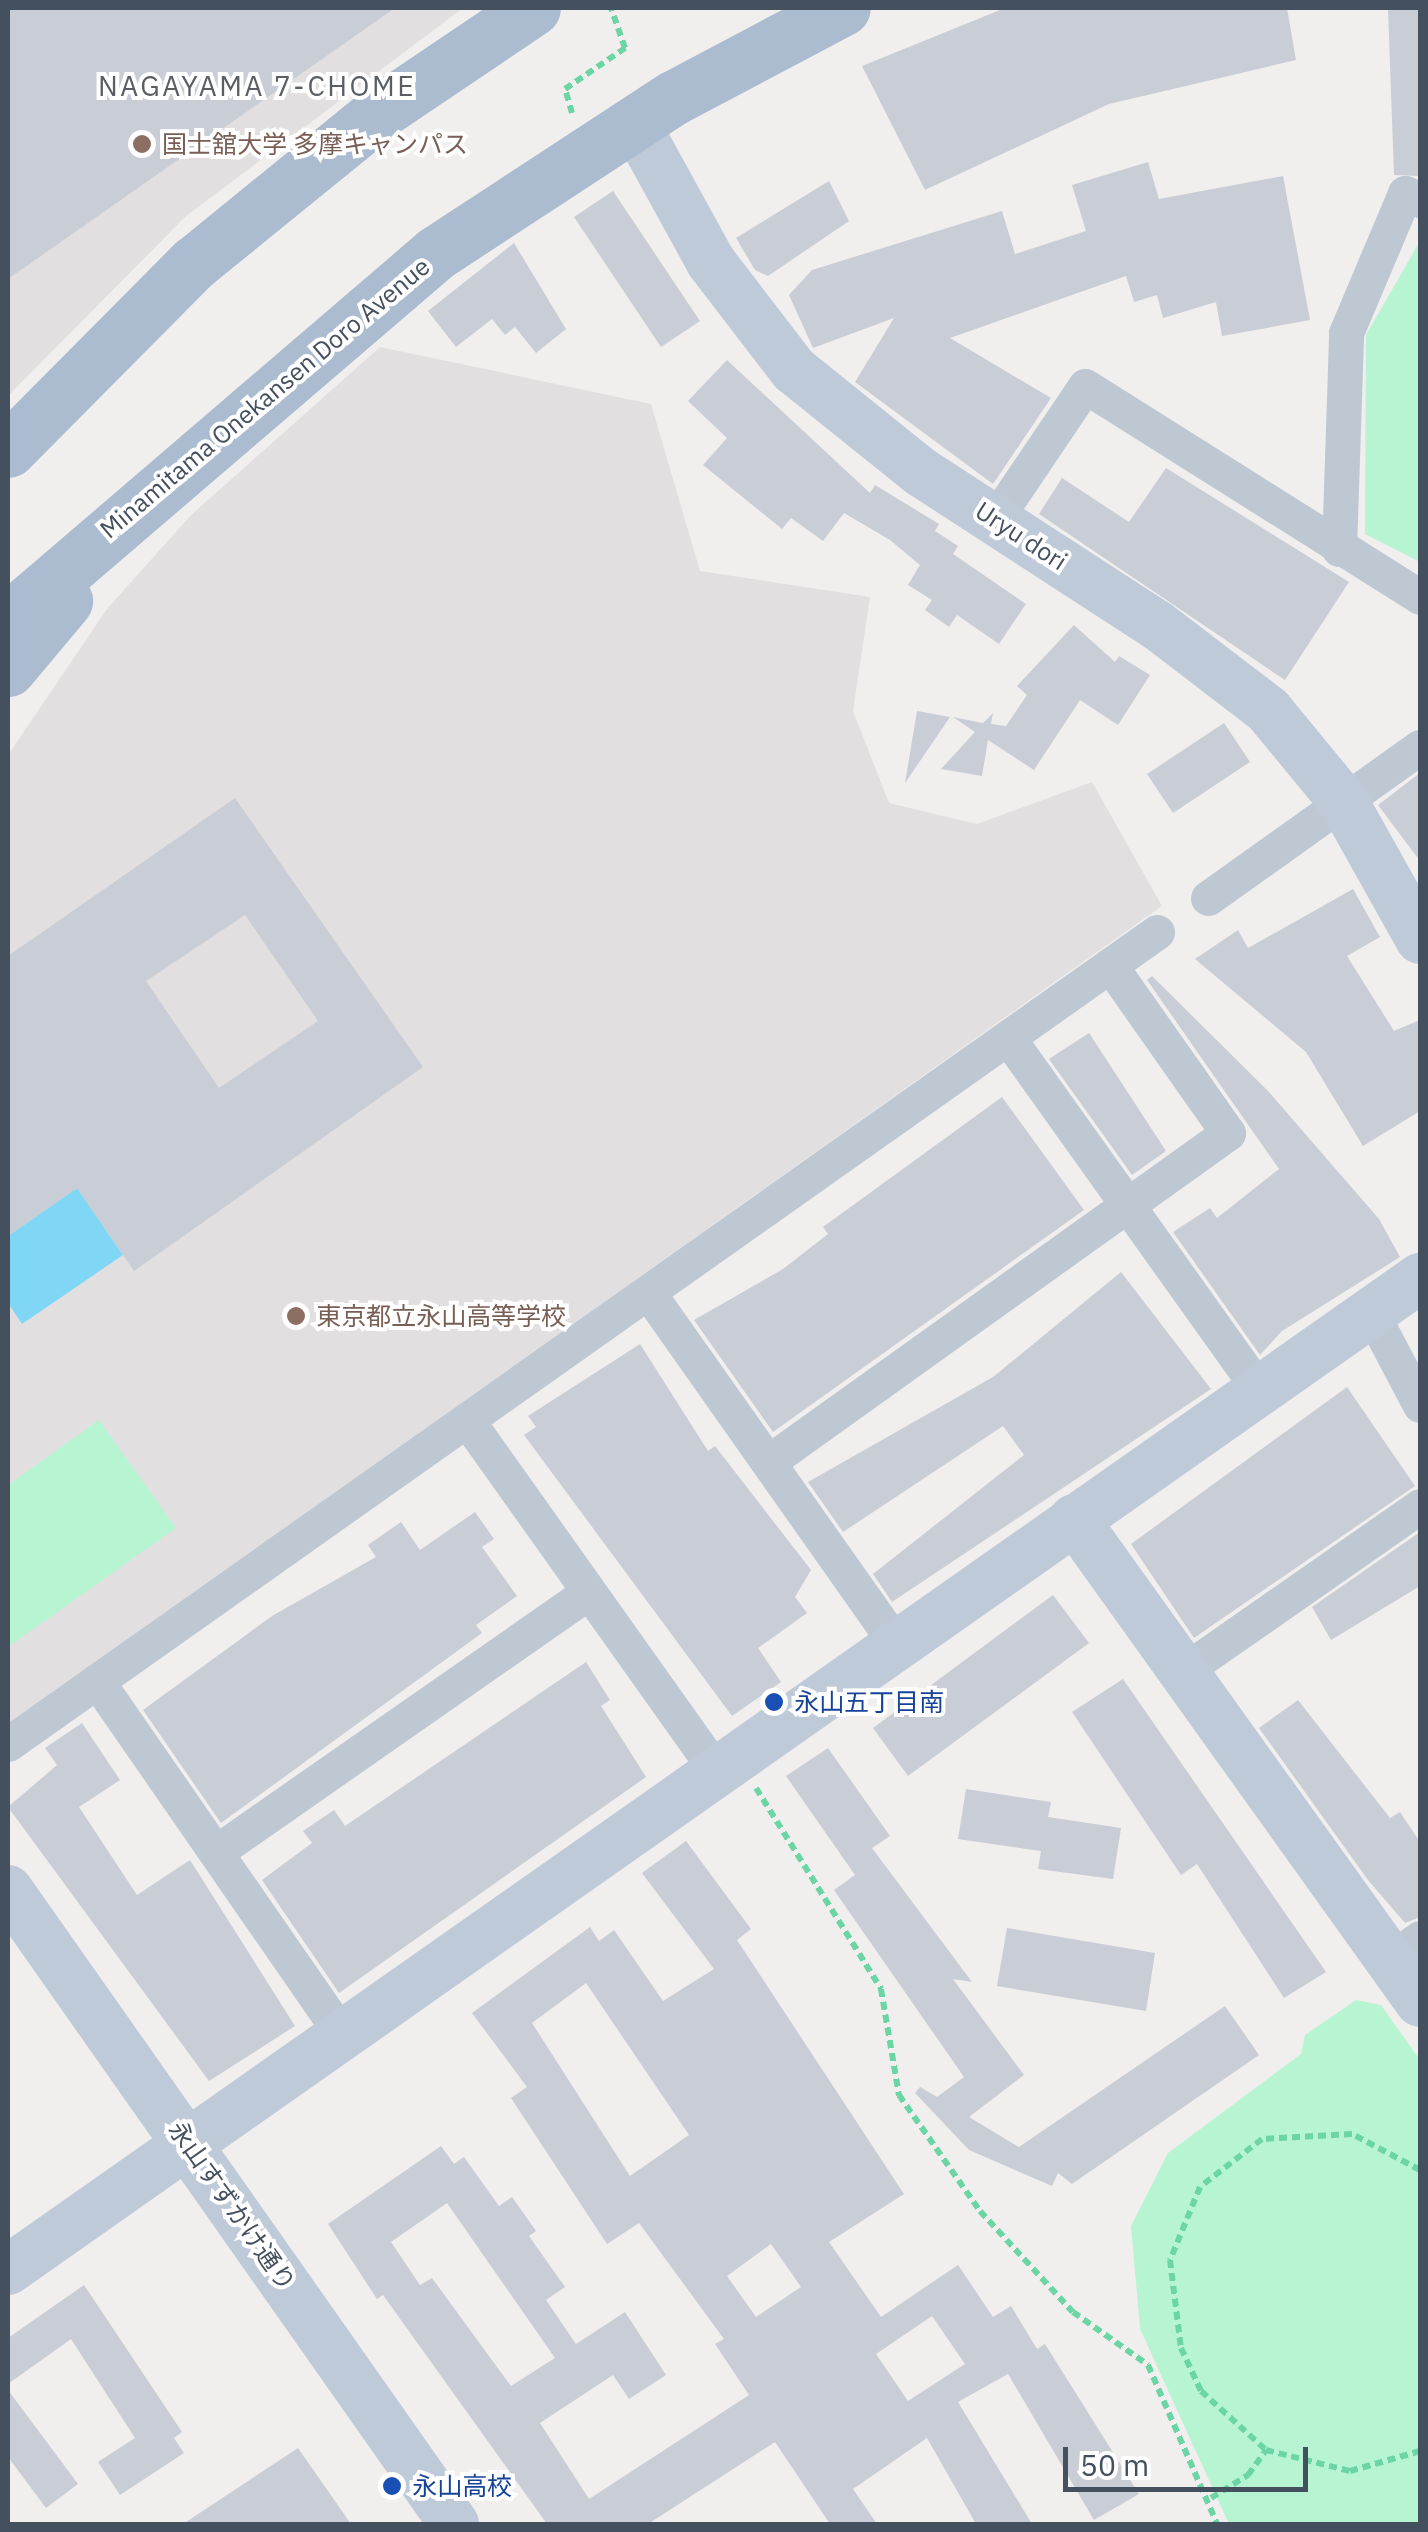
<!DOCTYPE html>
<html>
<head>
<meta charset="utf-8">
<style>
	body { margin:0 }
	#map { position:relative; width:1428px; height:2532px; overflow:hidden; background:#f1eeee; font-family:"IBM Plex Sans","Noto Sans JP",sans-serif }
	div>[style] { position:absolute }
	[style*='--x'] { left:calc(var(--x)*1px); top:calc(var(--y)*1px); width:calc(var(--w)*1px); rotate:calc(var(--a)*1deg) }
	.education>* { inset:0; background:#e2dfe0 }
	.green>* { inset:0; background:#b7f4d2 }
	.water>* { inset:0; background:#80d7f5 }
	.building>* { inset:0; background:#c9cdd5 }
	.path>* { height:6px; margin-top:-3px; transform-origin:0; background:repeating-linear-gradient(90deg,#6cd5a6 0 8px,transparent 0 13px) }
	.street>* { height:35px; margin:-17.5px; padding:0 17.5px; transform-origin:17.5px; border-radius:17.5px; background:#bdc8d2 }
	.secondary>* { height:50px; margin:-25px; padding:0 25px; transform-origin:25px; border-radius:25px; background:#bfcad9 }
	.primary>* { height:55px; margin:-27.5px; padding:0 27.5px; transform-origin:27.5px; border-radius:27.5px; background:#abbcd0 }
	.dots>* { width:28px; height:28px; translate:-50% -50%; box-sizing:border-box; border:5px solid #fff; border-radius:50% }
	span { translate:-50% -50%; white-space:nowrap; text-align:center; line-height:1.15; -webkit-text-stroke:8px #fff; paint-order:stroke }
	.education-label { font-size:25px; color:#785e54 }
	.left { translate:0 -50%; text-align:left }
	.street-label { font-size:25px; color:#44505e }
	.transit-label { font-size:25px; color:#164399 }
	.neighbourhood-label { font-size:28px; color:#5a5e64; letter-spacing:2.5px }
	.frame { position:absolute; inset:0; border:10px solid #44505e; pointer-events:none }
	.scale { position:absolute; left:1063px; top:2447px; width:245px; height:45px; box-sizing:border-box; border:5px solid #44505e; border-top:0; padding-left:12px; font-size:30px; line-height:35px; white-space:nowrap; color:#44505e; -webkit-text-stroke:8px #fff; paint-order:stroke }
</style>
</head>
<body>
<div id="map">
	<div class="education">
		<div style="clip-path:polygon(8px 8px,463px 8px,186px 216px,8px 396px)"></div>
		<div style="clip-path:polygon(380px 347px,651px 404px,700px 571px,870px 597px,853px 711px,889px 803px,977px 824px,1092px 782px,1162px 906px,8px 1725px,8px 755px,107px 609px,191px 515px)"></div>
	</div>
	<div class="green">
		<div style="clip-path:polygon(1420px 241px,1420px 562px,1365px 534px,1366px 335px)"></div>
		<div style="clip-path:polygon(99px 1420px,176px 1528px,8px 1647px,8px 1485px)"></div>
		<div style="clip-path:polygon(1356px 2000px,1381px 2005px,1420px 2060px,1420px 2524px,1229px 2524px,1140px 2329px,1131px 2226px,1168px 2153px,1301px 2054px,1305px 2035px)"></div>
	</div>
	<div class="water">
		<div style="clip-path:polygon(77px 1188px,123px 1255px,22px 1324px,8px 1303px,8px 1236px)"></div>
	</div>
	<div class="building">
		<div style="clip-path:polygon(8px 8px,395px 8px,8px 279px)"></div>
		<div style="clip-path:polygon(1005px 8px,1287px 8px,1296px 60px,1109px 104px,925px 190px,862px 66px)"></div>
		<div style="clip-path:polygon(1388px 8px,1420px 8px,1420px 176px,1394px 175px)"></div>
		<div style="clip-path:polygon(1148px 162px,1159px 199px,1283px 176px,1310px 320px,1222px 336px,1216px 302px,1163px 318px,1157px 295px,1134px 302px,1126px 276px,950px 338px,1051px 398px,993px 484px,855px 382px,894px 318px,813px 348px,789px 295px,812px 270px,1002px 211px,1015px 254px,1086px 231px,1072px 185px)"></div>
		<div style="clip-path:polygon(829px 181px,849px 221px,768px 276px,755px 270px,736px 238px)"></div>
		<div style="clip-path:polygon(613px 191px,700px 321px,661px 347px,574px 217px)"></div>
		<div style="clip-path:polygon(514px 243px,566px 329px,536px 353px,515px 327px,505px 335px,492px 319px,456px 347px,428px 311px)"></div>
		<div style="clip-path:polygon(727px 360px,870px 493px,875px 485px,939px 524px,935px 531px,958px 546px,953px 554px,1026px 604px,999px 644px,957px 615px,949px 627px,925px 610px,932px 600px,908px 585px,920px 565px,890px 540px,844px 513px,823px 541px,791px 518px,782px 529px,703px 465px,727px 438px,688px 401px)"></div>
		<div style="clip-path:polygon(1166px 468px,1349px 582px,1285px 680px,1039px 514px,1062px 478px,1129px 522px)"></div>
		<div style="clip-path:polygon(1074px 625px,1115px 662px,1119px 656px,1150px 675px,1118px 725px,1080px 700px,1034px 770px,988px 740px,982px 776px,941px 769px,975px 732px,953px 717px,983px 723px,993px 713px,991px 724px,1006px 726px,1027px 695px,1017px 686px)"></div>
		<div style="clip-path:polygon(917px 711px,950px 717px,905px 783px)"></div>
		<div style="clip-path:polygon(1224px 723px,1250px 762px,1173px 813px,1147px 774px)"></div>
		<div style="clip-path:polygon(1420px 773px,1420px 861px,1378px 805px)"></div>
		<div style="clip-path:polygon(evenodd,235px 798px,423px 1067px,134px 1271px,77px 1188px,8px 1236px,8px 956px,235px 798px,245px 915px,318px 1021px,219px 1088px,146px 981px,245px 915px)"></div>
		<div style="clip-path:polygon(1353px 889px,1380px 937px,1347px 956px,1394px 1031px,1420px 1020px,1420px 1111px,1363px 1146px,1306px 1052px,1195px 959px,1238px 930px,1248px 948px)"></div>
		<div style="clip-path:polygon(1152px 976px,1268px 1091px,1379px 1219px,1400px 1257px,1282px 1331px,1260px 1355px,1173px 1232px,1210px 1208px,1217px 1218px,1279px 1169px,1147px 980px)"></div>
		<div style="clip-path:polygon(1089px 1033px,1166px 1151px,1132px 1175px,1049px 1059px)"></div>
		<div style="clip-path:polygon(1002px 1097px,1084px 1210px,773px 1432px,694px 1320px,783px 1269px,828px 1234px,823px 1227px)"></div>
		<div style="clip-path:polygon(1121px 1272px,1211px 1389px,892px 1602px,873px 1574px,1024px 1455px,1003px 1426px,843px 1532px,808px 1482px,993px 1377px)"></div>
		<div style="clip-path:polygon(640px 1344px,708px 1451px,715px 1446px,811px 1570px,795px 1597px,807px 1613px,758px 1648px,781px 1682px,732px 1716px,524px 1435px,536px 1427px,528px 1416px)"></div>
		<div style="clip-path:polygon(1347px 1387px,1415px 1486px,1194px 1638px,1131px 1544px)"></div>
		<div style="clip-path:polygon(475px 1512px,494px 1539px,482px 1547px,517px 1596px,476px 1625px,482px 1633px,221px 1823px,143px 1710px,272px 1616px,376px 1557px,368px 1545px,401px 1522px,420px 1550px)"></div>
		<div style="clip-path:polygon(1420px 1532px,1420px 1586px,1331px 1640px,1312px 1607px)"></div>
		<div style="clip-path:polygon(1053px 1595px,1089px 1643px,908px 1776px,873px 1728px)"></div>
		<div style="clip-path:polygon(586px 1662px,610px 1700px,601px 1706px,646px 1777px,339px 1993px,262px 1880px,312px 1843px,303px 1831px,334px 1810px,345px 1826px)"></div>
		<div style="clip-path:polygon(1123px 1679px,1326px 1972px,1284px 1998px,1197px 1864px,1181px 1875px,1072px 1712px)"></div>
		<div style="clip-path:polygon(1298px 1700px,1390px 1818px,1400px 1812px,1420px 1842px,1420px 1917px,1405px 1923px,1368px 1880px,1259px 1728px)"></div>
		<div style="clip-path:polygon(82px 1723px,120px 1780px,79px 1807px,137px 1895px,190px 1860px,295px 2026px,209px 2081px,8px 1807px,57px 1765px,45px 1748px)"></div>
		<div style="clip-path:polygon(828px 1748px,890px 1836px,872px 1848px,972px 1982px,953px 1979px,1024px 2075px,969px 2117px,1019px 2147px,1225px 2006px,1259px 2055px,1072px 2184px,1058px 2173px,1052px 2186px,969px 2150px,915px 2093px,920px 2087px,937px 2097px,964px 2077px,834px 1890px,855px 1875px,786px 1776px)"></div>
		<div style="clip-path:polygon(966px 1789px,1051px 1802px,1048px 1817px,1121px 1828px,1113px 1879px,1038px 1869px,1041px 1851px,958px 1839px)"></div>
		<div style="clip-path:polygon(evenodd,686px 1841px,751px 1929px,737px 1940px,904px 2194px,829px 2242px,881px 2317px,958px 2265px,993px 2317px,1011px 2306px,1037px 2349px,1045px 2344px,1139px 2494px,1094px 2520px,1008px 2374px,958px 2402px,1032px 2524px,976px 2524px,927px 2438px,853px 2489px,877px 2524px,830px 2524px,775px 2442px,648px 2524px,547px 2524px,383px 2295px,377px 2299px,328px 2224px,441px 2146px,454px 2164px,464px 2157px,499px 2206px,512px 2197px,536px 2231px,529px 2236px,565px 2287px,546px 2300px,576px 2344px,625px 2312px,666px 2375px,629px 2399px,613px 2375px,540px 2423px,589px 2499px,749px 2395px,715px 2344px,724px 2339px,639px 2223px,607px 2244px,511px 2098px,527px 2087px,472px 2013px,590px 1927px,599px 1941px,614px 1930px,663px 2001px,714px 1969px,642px 1873px,686px 1841px,586px 1983px,689px 2135px,630px 2176px,532px 2023px,586px 1983px,686px 1841px,447px 2203px,555px 2358px,511px 2386px,432px 2278px,420px 2285px,391px 2242px,447px 2203px,686px 1841px,771px 2244px,801px 2287px,756px 2317px,727px 2276px,771px 2244px,686px 1841px,932px 2316px,965px 2364px,908px 2401px,876px 2354px,932px 2316px)"></div>
		<div style="clip-path:polygon(1007px 1928px,1155px 1953px,1146px 2011px,997px 1986px)"></div>
		<div style="clip-path:polygon(84px 2285px,182px 2432px,174px 2438px,184px 2453px,120px 2495px,98px 2462px,135px 2438px,71px 2339px,8px 2384px,8px 2338px)"></div>
		<div style="clip-path:polygon(8px 2390px,78px 2484px,46px 2508px,8px 2457px)"></div>
		<div style="clip-path:polygon(298px 2448px,351px 2524px,183px 2524px)"></div>
	</div>
	<div class="path">
		<div style="--x:572;--y:113;--w:25;--a:-106"></div>
		<div style="--x:565;--y:89;--w:73;--a:-34.3"></div>
		<div style="--x:625;--y:48;--w:42;--a:-109.3"></div>
		<div style="--x:756;--y:1788;--w:237;--a:58.1"></div>
		<div style="--x:881;--y:1989;--w:108;--a:80.4"></div>
		<div style="--x:899;--y:2095;--w:141;--a:55.1"></div>
		<div style="--x:980;--y:2211;--w:137;--a:47.4"></div>
		<div style="--x:1073;--y:2312;--w:92;--a:35.2"></div>
		<div style="--x:1148;--y:2365;--w:173;--a:66.5"></div>
		<div style="--x:1420;--y:2170;--w:77;--a:-152.1"></div>
		<div style="--x:1352;--y:2134;--w:90;--a:176.8"></div>
		<div style="--x:1262;--y:2139;--w:78;--a:142.3"></div>
		<div style="--x:1200;--y:2187;--w:79;--a:112.3"></div>
		<div style="--x:1170;--y:2260;--w:89;--a:82.9"></div>
		<div style="--x:1181;--y:2348;--w:47;--a:65.1"></div>
		<div style="--x:1201;--y:2391;--w:88;--a:42.2"></div>
		<div style="--x:1266;--y:2450;--w:87;--a:14"></div>
		<div style="--x:1350;--y:2471;--w:73;--a:-15.9"></div>
		<div style="--x:1211;--y:2498;--w:44;--a:-31.9"></div>
		<div style="--x:1248;--y:2475;--w:31;--a:-54"></div>
	</div>
	<div class="street">
		<div style="--x:996;--y:518;--w:159;--a:-56"></div>
		<div style="--x:1085;--y:386;--w:396;--a:32.2"></div>
		<div style="--x:1339;--y:549;--w:216;--a:-88.1"></div>
		<div style="--x:1346;--y:333;--w:152;--a:-67.1"></div>
		<div style="--x:1405;--y:193;--w:17;--a:25"></div>
		<div style="--x:1208;--y:898;--w:260;--a:-35.5"></div>
		<div style="--x:1009;--y:1039;--w:431;--a:54.5"></div>
		<div style="--x:650;--y:1295;--w:427;--a:54.8"></div>
		<div style="--x:1372;--y:1314;--w:103;--a:62.2"></div>
		<div style="--x:467;--y:1420;--w:427;--a:54.6"></div>
		<div style="--x:771;--y:1460;--w:562;--a:-35.59"></div>
		<div style="--x:1228;--y:1133;--w:205;--a:-125.1"></div>
		<div style="--x:1185;--y:1670;--w:287;--a:-34.9"></div>
		<div style="--x:97;--y:1681;--w:429;--a:55.3"></div>
		<div style="--x:8;--y:1744;--w:1407;--a:-35.25"></div>
		<div style="--x:216;--y:1852;--w:452;--a:-34.9"></div>
		<div style="--x:1390;--y:1959;--w:37;--a:-35"></div>
	</div>
	<div class="secondary">
		<div style="--x:634;--y:122;--w:160;--a:61.2"></div>
		<div style="--x:711;--y:262;--w:136;--a:52.5"></div>
		<div style="--x:794;--y:370;--w:163;--a:38.8"></div>
		<div style="--x:921;--y:472;--w:281;--a:33"></div>
		<div style="--x:1157;--y:625;--w:140;--a:37.4"></div>
		<div style="--x:1268;--y:710;--w:118;--a:50.5"></div>
		<div style="--x:1343;--y:801;--w:158;--a:60.8"></div>
		<div style="--x:1074;--y:1519;--w:594;--a:54.38"></div>
		<div style="--x:8;--y:1890;--w:775;--a:54.87"></div>
		<div style="--x:8;--y:2270;--w:1726;--a:-35.09"></div>
	</div>
	<div class="primary">
		<div style="--x:8;--y:450;--w:264;--a:-45.2"></div>
		<div style="--x:194;--y:263;--w:242;--a:-39.1"></div>
		<div style="--x:382;--y:110;--w:182;--a:-34"></div>
		<div style="--x:8;--y:620;--w:564;--a:-40.61"></div>
		<div style="--x:436;--y:253;--w:283;--a:-33.2"></div>
		<div style="--x:673;--y:98;--w:192;--a:-27.9"></div>
		<div style="--x:8;--y:669;--w:89;--a:-50"></div>
	</div>
	<div class="dots">
		<div style="left:142px;top:144px;background:#8d6e63"></div>
		<div style="left:296px;top:1316px;background:#8d6e63"></div>
		<div style="left:774px;top:1702px;background:#1a4fb4"></div>
		<div style="left:392px;top:2486px;background:#1a4fb4"></div>
	</div>
	<div class="education-label">
		<span class="left" style="left:162px;top:144px">国士舘大学 多摩キャンパス</span>
		<span class="left" style="left:316px;top:1316px">東京都立永山高等学校</span>
	</div>
	<div class="street-label">
		<span style="left:265px;top:398px;rotate:-40deg">Minamitama Onekansen Doro Avenue</span>
		<span style="left:1021px;top:536px;rotate:33deg">Uryu dori</span>
		<span style="left:232px;top:2206px;rotate:55deg">永山すずかけ通り</span>
	</div>
	<div class="transit-label">
		<span class="left" style="left:794px;top:1702px">永山五丁目南</span>
		<span class="left" style="left:412px;top:2486px">永山高校</span>
	</div>
	<div class="neighbourhood-label">
		<span style="left:257px;top:86px">NAGAYAMA 7-CHOME</span>
	</div>
	<div class="frame"></div>
	<div class="scale">50 m</div>
</div>
</body>
</html>
